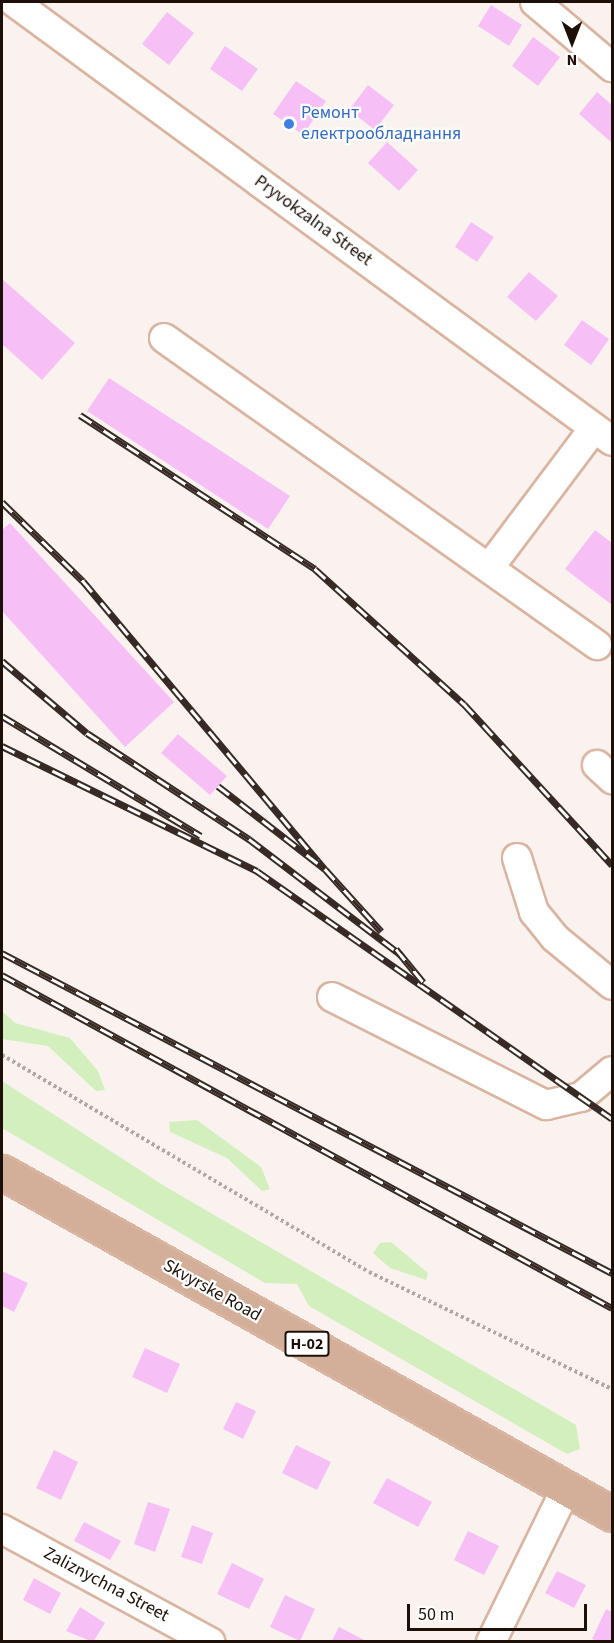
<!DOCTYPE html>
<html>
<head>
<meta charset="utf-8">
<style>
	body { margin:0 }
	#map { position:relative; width:614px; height:1643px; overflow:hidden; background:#faf2ee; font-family:"Source Sans 3",sans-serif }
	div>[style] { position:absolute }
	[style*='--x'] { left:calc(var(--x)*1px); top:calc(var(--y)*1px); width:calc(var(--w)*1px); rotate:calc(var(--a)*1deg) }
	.green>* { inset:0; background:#d3efbe }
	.building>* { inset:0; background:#f6c0f7 }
	.path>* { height:4px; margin-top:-2px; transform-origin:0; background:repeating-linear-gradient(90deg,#b2a8a3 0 3px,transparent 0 6px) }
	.roads { filter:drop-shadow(2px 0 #d9b5a1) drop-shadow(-2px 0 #d9b5a1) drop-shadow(0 2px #d9b5a1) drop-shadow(0 -2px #d9b5a1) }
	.minor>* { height:28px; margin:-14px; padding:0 14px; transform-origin:14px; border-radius:14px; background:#fff }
	.major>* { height:33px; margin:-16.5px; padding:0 16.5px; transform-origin:16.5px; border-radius:16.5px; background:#d3af9a }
	.rail>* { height:7px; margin-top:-3.5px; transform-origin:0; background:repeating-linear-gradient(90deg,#fff 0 14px,#372a24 0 28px); box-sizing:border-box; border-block:2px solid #372a24 }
	.dots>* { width:16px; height:16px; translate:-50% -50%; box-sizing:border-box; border:3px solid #fff; border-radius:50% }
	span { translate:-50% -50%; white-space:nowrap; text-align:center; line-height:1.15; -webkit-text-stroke:4.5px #fff; paint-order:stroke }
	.shield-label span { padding:2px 4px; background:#fff; border:2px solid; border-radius:4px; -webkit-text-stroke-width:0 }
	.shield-label { font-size:16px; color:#1d1009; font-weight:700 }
	.shop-label { font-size:18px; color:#366cbe }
	.left { translate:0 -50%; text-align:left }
	.street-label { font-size:18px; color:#1d1009 }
	.frame { position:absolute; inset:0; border:3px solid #1d1009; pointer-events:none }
	.north { position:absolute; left:542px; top:12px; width:60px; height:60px; -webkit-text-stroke:4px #fff; paint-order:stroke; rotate:180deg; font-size:16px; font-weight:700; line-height:24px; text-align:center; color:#1d1009 }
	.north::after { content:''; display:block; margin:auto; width:21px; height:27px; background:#1d1009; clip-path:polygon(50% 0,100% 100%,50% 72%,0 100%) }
	.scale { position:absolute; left:407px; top:1604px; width:180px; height:27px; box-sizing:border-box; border:3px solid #1d1009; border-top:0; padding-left:8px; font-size:18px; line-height:21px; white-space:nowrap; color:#1d1009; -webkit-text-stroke:4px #fff; paint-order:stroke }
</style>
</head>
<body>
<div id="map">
	<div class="green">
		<div style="clip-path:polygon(2px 1011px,15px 1023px,70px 1038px,98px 1071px,105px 1090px,96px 1091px,48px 1046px,2px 1039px)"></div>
		<div style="clip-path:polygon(2px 1081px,166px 1187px,576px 1425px,580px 1449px,567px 1454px,309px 1306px,297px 1284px,265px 1283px,2px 1128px)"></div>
		<div style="clip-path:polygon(197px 1120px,261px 1167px,270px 1189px,262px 1191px,227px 1158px,170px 1132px,169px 1122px)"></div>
		<div style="clip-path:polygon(391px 1242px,428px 1273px,426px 1280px,390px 1268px,373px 1253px,380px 1243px)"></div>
	</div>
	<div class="building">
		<div style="clip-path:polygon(491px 5px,522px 25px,509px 46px,478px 26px)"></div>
		<div style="clip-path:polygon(167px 12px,194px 33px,169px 65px,142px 44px)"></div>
		<div style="clip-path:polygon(533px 37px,560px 57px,538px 86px,512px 66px)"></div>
		<div style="clip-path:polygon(225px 46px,258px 69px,242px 91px,210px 69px)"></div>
		<div style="clip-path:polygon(296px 81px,326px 101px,303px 135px,273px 114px)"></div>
		<div style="clip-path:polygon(368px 85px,394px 105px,375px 130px,349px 110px)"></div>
		<div style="clip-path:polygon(597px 92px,612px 105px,612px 143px,579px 114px)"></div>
		<div style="clip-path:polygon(387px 142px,418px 170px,399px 191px,368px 163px)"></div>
		<div style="clip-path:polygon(471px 222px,494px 237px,477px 262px,455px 247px)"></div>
		<div style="clip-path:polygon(529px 272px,558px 296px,536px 321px,507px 297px)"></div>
		<div style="clip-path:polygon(2px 279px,75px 343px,42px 380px,2px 344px)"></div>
		<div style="clip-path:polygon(582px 320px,609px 339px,591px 365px,564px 345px)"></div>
		<div style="clip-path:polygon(109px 378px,290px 496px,268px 529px,87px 411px)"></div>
		<div style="clip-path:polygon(10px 523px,174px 702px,125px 747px,2px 611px,2px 530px)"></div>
		<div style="clip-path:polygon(595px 530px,612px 543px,612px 605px,565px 569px)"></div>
		<div style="clip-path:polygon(178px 734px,227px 776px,210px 795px,161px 753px)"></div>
		<div style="clip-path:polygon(2px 1271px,28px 1283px,14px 1312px,2px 1306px)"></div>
		<div style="clip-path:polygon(145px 1348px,180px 1364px,167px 1393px,132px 1377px)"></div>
		<div style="clip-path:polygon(236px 1402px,256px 1411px,243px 1439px,223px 1429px)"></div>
		<div style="clip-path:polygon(296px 1445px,331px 1462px,317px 1490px,282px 1473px)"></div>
		<div style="clip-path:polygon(54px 1450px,78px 1462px,61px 1500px,36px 1488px)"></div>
		<div style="clip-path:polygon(387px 1478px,432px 1502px,418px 1527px,373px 1503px)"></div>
		<div style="clip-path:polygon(148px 1502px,170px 1509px,155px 1552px,134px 1544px)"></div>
		<div style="clip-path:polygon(84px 1522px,121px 1541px,110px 1560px,74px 1541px)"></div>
		<div style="clip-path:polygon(192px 1525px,213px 1533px,202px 1564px,181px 1557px)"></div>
		<div style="clip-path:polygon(468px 1531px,499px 1546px,484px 1575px,454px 1560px)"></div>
		<div style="clip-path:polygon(232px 1563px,264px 1579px,249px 1609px,217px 1594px)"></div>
		<div style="clip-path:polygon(557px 1571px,586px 1585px,574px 1608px,545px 1593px)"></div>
		<div style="clip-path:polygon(34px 1578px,61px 1593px,50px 1614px,23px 1600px)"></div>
		<div style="clip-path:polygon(285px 1595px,315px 1609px,300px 1641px,270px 1627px)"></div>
		<div style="clip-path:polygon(80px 1607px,105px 1623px,93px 1642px,66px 1631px)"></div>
		<div style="clip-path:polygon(606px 1609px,612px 1612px,612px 1642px,598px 1642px,592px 1639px)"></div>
		<div style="clip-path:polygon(339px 1627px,368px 1642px,331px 1642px)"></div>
	</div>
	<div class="path">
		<div style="--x:2;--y:1055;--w:426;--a:30.6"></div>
		<div style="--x:369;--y:1272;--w:270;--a:25.7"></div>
	</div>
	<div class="roads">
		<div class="minor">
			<div style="--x:14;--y:2;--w:742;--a:36.28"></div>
			<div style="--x:535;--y:2;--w:101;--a:40.2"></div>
			<div style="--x:164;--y:338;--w:531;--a:35.34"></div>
			<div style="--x:489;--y:568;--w:175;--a:-53.1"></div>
			<div style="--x:597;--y:765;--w:21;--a:43"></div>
			<div style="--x:517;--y:858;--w:57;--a:72.5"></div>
			<div style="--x:534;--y:912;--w:33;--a:51"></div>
			<div style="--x:555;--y:938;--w:74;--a:39.5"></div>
			<div style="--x:332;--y:997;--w:240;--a:26.8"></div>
			<div style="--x:546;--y:1105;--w:36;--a:-13"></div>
			<div style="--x:581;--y:1097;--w:40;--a:-40"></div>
			<div style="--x:2;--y:1529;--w:237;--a:28.5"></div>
			<div style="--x:491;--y:1642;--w:170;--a:-63.9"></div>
		</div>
		<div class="major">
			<div style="--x:2;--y:1172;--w:699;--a:29.28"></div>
		</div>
	</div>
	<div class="rail">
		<div style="--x:80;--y:415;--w:281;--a:33.2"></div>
		<div style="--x:315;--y:569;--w:201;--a:42.2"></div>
		<div style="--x:464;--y:704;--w:219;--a:47.4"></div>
		<div style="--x:2;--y:502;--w:113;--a:44.3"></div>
		<div style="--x:83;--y:581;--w:376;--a:50"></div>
		<div style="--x:2;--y:661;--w:111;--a:40.3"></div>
		<div style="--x:87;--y:733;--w:194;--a:33.2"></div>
		<div style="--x:249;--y:839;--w:191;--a:37.3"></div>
		<div style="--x:2;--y:716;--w:232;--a:31.1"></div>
		<div style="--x:2;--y:746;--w:284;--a:26.1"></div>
		<div style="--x:257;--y:871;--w:433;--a:34.9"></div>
		<div style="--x:218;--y:786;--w:135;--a:37.8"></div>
		<div style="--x:325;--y:869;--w:84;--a:47.9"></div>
		<div style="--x:396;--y:949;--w:43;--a:50.7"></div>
		<div style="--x:2;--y:953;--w:689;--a:27.68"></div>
		<div style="--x:2;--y:975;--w:695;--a:28.63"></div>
	</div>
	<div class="dots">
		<div style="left:289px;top:124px;background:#3f7fe0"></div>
	</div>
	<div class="shield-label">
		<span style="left:307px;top:1344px">Н-02</span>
	</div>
	<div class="shop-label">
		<span class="left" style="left:301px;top:124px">Ремонт<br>електрообладнання</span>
	</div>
	<div class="street-label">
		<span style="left:313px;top:221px;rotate:36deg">Pryvokzalna Street</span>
		<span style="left:212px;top:1291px;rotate:29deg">Skvyrske Road</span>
		<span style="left:106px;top:1585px;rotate:28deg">Zaliznychna Street</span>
	</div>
	<div class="frame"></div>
	<div class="north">N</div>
	<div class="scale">50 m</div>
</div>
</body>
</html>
